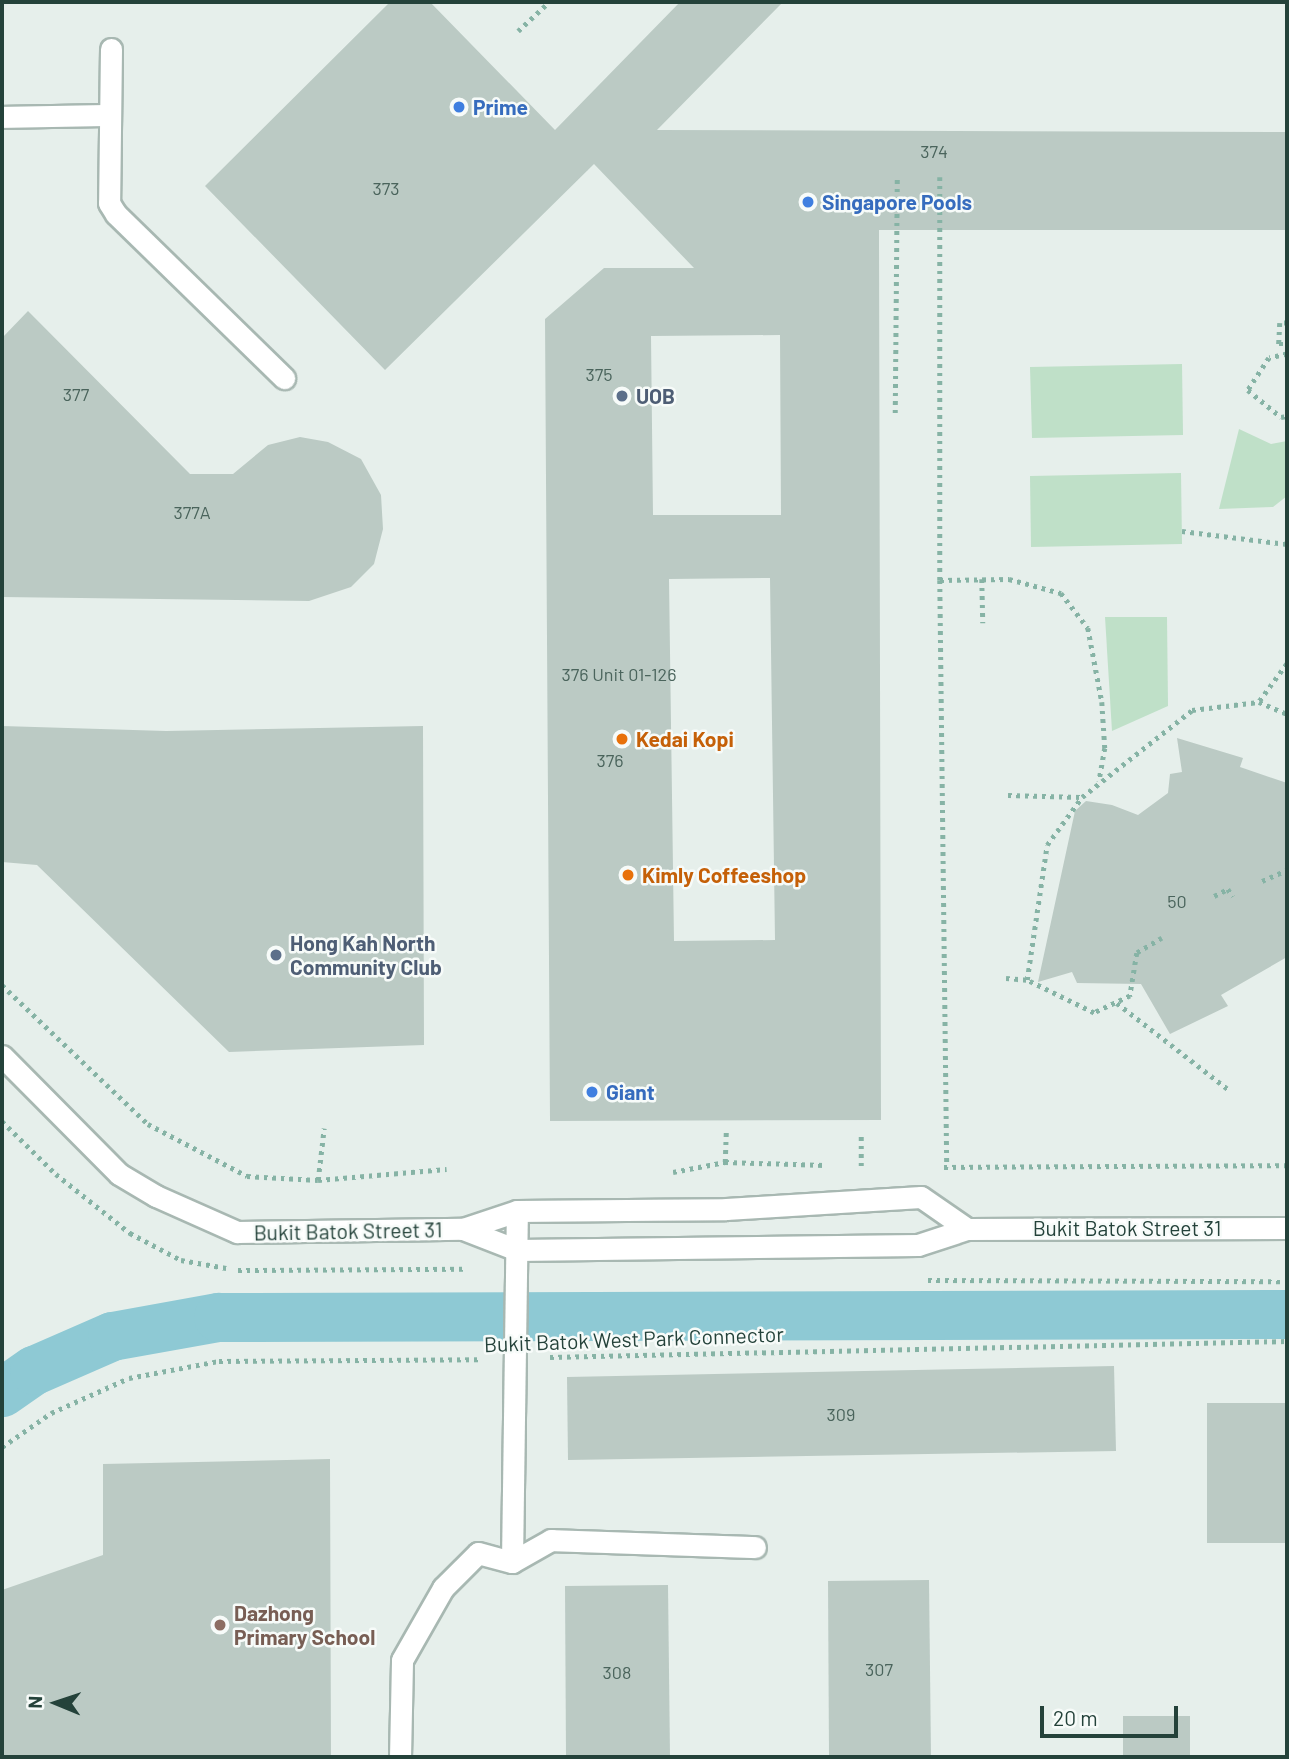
<!DOCTYPE html>
<html>
<head>
<meta charset="utf-8">
<style>
	body { margin:0 }
	#map { position:relative; width:1289px; height:1759px; overflow:hidden; background:#e6efeb; font-family:Barlow,sans-serif }
	div>[style] { position:absolute }
	[style*='--x'] { left:calc(var(--x)*1px); top:calc(var(--y)*1px); width:calc(var(--w)*1px); rotate:calc(var(--a)*1deg) }
	.green>* { inset:0; background:#bfe0c8 }
	.canal>* { height:49px; margin:-24.5px; padding:0 24.5px; transform-origin:24.5px; border-radius:24.5px; background:#8ec9d4 }
	.building>* { inset:0; background:#bbcac4 }
	.path>* { height:4.5px; margin-top:-2.25px; transform-origin:0; background:repeating-linear-gradient(90deg,#86b3a5 0 3.5px,transparent 0 8.5px) }
	.roads { filter:drop-shadow(2px 0 #a8b8b2) drop-shadow(-2px 0 #a8b8b2) drop-shadow(0 2px #a8b8b2) drop-shadow(0 -2px #a8b8b2) }
	.service>* { height:21px; margin:-10.5px; padding:0 10.5px; transform-origin:10.5px; border-radius:10.5px; background:#fff }
	.minor>* { height:21px; margin:-10.5px; padding:0 10.5px; transform-origin:10.5px; border-radius:10.5px; background:#fff }
	.dots>* { width:19px; height:19px; translate:-50% -50%; box-sizing:border-box; border:4px solid #f7fbf9; border-radius:50% }
	span { translate:-50% -50%; white-space:nowrap; text-align:center; line-height:1.15; -webkit-text-stroke:5px #f7fbf9; paint-order:stroke }
	.number-label { font-size:18px; color:#4a645c }
	.number-label span { -webkit-text-stroke-width:0 }
	.shop-label { font-size:21px; color:#366cbe; font-weight:700 }
	.left { translate:0 -50%; text-align:left }
	.service-label { font-size:21px; color:#4e5e75; font-weight:700 }
	.food-label { font-size:21px; color:#c56008; font-weight:700 }
	.street-label { font-size:21px; color:#24423a }
	.education-label { font-size:21px; color:#785e54; font-weight:700 }
	.frame { position:absolute; inset:0; border:4px solid #24423a; pointer-events:none }
	.north { position:absolute; left:21px; top:1668px; width:70px; height:70px; -webkit-text-stroke:5px #f7fbf9; paint-order:stroke; rotate:272deg; font-size:19px; font-weight:700; line-height:28px; text-align:center; color:#24423a }
	.north::after { content:''; display:block; margin:auto; width:24px; height:32px; background:#24423a; clip-path:polygon(50% 0,100% 100%,50% 72%,0 100%) }
	.scale { position:absolute; left:1040px; top:1706px; width:138px; height:32px; box-sizing:border-box; border:4px solid #24423a; border-top:0; padding-left:9px; font-size:21px; line-height:24px; white-space:nowrap; color:#24423a; -webkit-text-stroke:5px #f7fbf9; paint-order:stroke }
</style>
</head>
<body>
<div id="map">
	<div class="green">
		<div style="clip-path:polygon(1182px 364px,1183px 435px,1032px 438px,1030px 367px)"></div>
		<div style="clip-path:polygon(1239px 429px,1271px 444px,1287px 441px,1287px 496px,1273px 507px,1219px 509px)"></div>
		<div style="clip-path:polygon(1181px 473px,1182px 544px,1031px 547px,1030px 476px)"></div>
		<div style="clip-path:polygon(1105px 617px,1167px 617px,1168px 706px,1112px 731px)"></div>
	</div>
	<div class="canal">
		<div style="--x:2;--y:1392;--w:39;--a:-35"></div>
		<div style="--x:34;--y:1370;--w:85;--a:-23.6"></div>
		<div style="--x:112;--y:1336;--w:108;--a:-10.2"></div>
		<div style="--x:218;--y:1317;--w:1069;--a:-0.16"></div>
	</div>
	<div class="building">
		<div style="clip-path:polygon(evenodd,390px 2px,430px 2px,555px 130px,680px 2px,783px 2px,657px 130px,1287px 132px,1287px 230px,879px 230px,881px 1120px,550px 1121px,545px 319px,604px 268px,694px 268px,594px 164px,385px 370px,205px 186px,390px 2px,780px 335px,781px 515px,653px 515px,651px 336px,780px 335px,390px 2px,770px 578px,775px 940px,674px 941px,669px 579px,770px 578px)"></div>
		<div style="clip-path:polygon(28px 311px,190px 474px,233px 474px,268px 445px,300px 437px,328px 442px,361px 459px,381px 495px,383px 529px,374px 564px,351px 587px,309px 601px,2px 597px,2px 338px)"></div>
		<div style="clip-path:polygon(2px 726px,166px 731px,423px 726px,424px 1045px,229px 1052px,37px 865px,2px 862px)"></div>
		<div style="clip-path:polygon(1177px 738px,1243px 758px,1240px 767px,1287px 783px,1287px 957px,1221px 995px,1228px 1006px,1170px 1034px,1141px 984px,1077px 983px,1072px 972px,1038px 982px,1075px 811px,1086px 801px,1112px 805px,1138px 815px,1168px 793px,1170px 774px,1182px 772px)"></div>
		<div style="clip-path:polygon(1114px 1366px,1116px 1451px,568px 1460px,567px 1377px)"></div>
		<div style="clip-path:polygon(1207px 1403px,1287px 1403px,1287px 1543px,1207px 1543px)"></div>
		<div style="clip-path:polygon(330px 1459px,331px 1757px,2px 1757px,2px 1590px,103px 1555px,103px 1464px)"></div>
		<div style="clip-path:polygon(929px 1580px,931px 1757px,829px 1757px,828px 1581px)"></div>
		<div style="clip-path:polygon(668px 1585px,670px 1757px,566px 1757px,565px 1586px)"></div>
		<div style="clip-path:polygon(1123px 1716px,1190px 1716px,1190px 1757px,1123px 1757px)"></div>
	</div>
	<div class="path">
		<div style="--x:518;--y:31;--w:42;--a:-43.1"></div>
		<div style="--x:940;--y:177;--w:403;--a:90"></div>
		<div style="--x:940;--y:580;--w:587;--a:89.32"></div>
		<div style="--x:1287;--y:323;--w:7;--a:180"></div>
		<div style="--x:1280;--y:323;--w:21;--a:93"></div>
		<div style="--x:1279;--y:344;--w:8;--a:0"></div>
		<div style="--x:1287;--y:354;--w:18;--a:167"></div>
		<div style="--x:1269;--y:358;--w:38;--a:123"></div>
		<div style="--x:1248;--y:390;--w:43;--a:39.3"></div>
		<div style="--x:1281;--y:417;--w:6;--a:-9"></div>
		<div style="--x:895;--y:413;--w:236;--a:-89.5"></div>
		<div style="--x:1182;--y:531;--w:106;--a:7.1"></div>
		<div style="--x:982;--y:579;--w:44;--a:88.7"></div>
		<div style="--x:940;--y:580;--w:69;--a:-0.8"></div>
		<div style="--x:1009;--y:579;--w:54;--a:15.1"></div>
		<div style="--x:1061;--y:593;--w:44;--a:52.4"></div>
		<div style="--x:1088;--y:628;--w:75;--a:79.3"></div>
		<div style="--x:1102;--y:702;--w:46;--a:86.3"></div>
		<div style="--x:1105;--y:748;--w:34;--a:100"></div>
		<div style="--x:1287;--y:664;--w:47;--a:126.4"></div>
		<div style="--x:1259;--y:702;--w:30;--a:23"></div>
		<div style="--x:1008;--y:795;--w:73;--a:1.6"></div>
		<div style="--x:1262;--y:881;--w:27;--a:-24"></div>
		<div style="--x:1214;--y:896;--w:16;--a:-27"></div>
		<div style="--x:1228;--y:889;--w:9;--a:58"></div>
		<div style="--x:1162;--y:938;--w:29;--a:149"></div>
		<div style="--x:1137;--y:953;--w:44;--a:99.2"></div>
		<div style="--x:1130;--y:996;--w:40;--a:155"></div>
		<div style="--x:1094;--y:1013;--w:75;--a:-153.8"></div>
		<div style="--x:1027;--y:980;--w:136;--a:-81.6"></div>
		<div style="--x:1047;--y:845;--w:59;--a:-53.9"></div>
		<div style="--x:1082;--y:797;--w:140;--a:-38.3"></div>
		<div style="--x:1192;--y:710;--w:67;--a:-6.8"></div>
		<div style="--x:1006;--y:978;--w:21;--a:5"></div>
		<div style="--x:2;--y:985;--w:202;--a:43.6"></div>
		<div style="--x:148;--y:1124;--w:112;--a:27.7"></div>
		<div style="--x:247;--y:1176;--w:71;--a:3.2"></div>
		<div style="--x:318;--y:1180;--w:129;--a:-4.9"></div>
		<div style="--x:1117;--y:1003;--w:142;--a:37.8"></div>
		<div style="--x:2;--y:1121;--w:76;--a:44.5"></div>
		<div style="--x:56;--y:1174;--w:95;--a:38.6"></div>
		<div style="--x:130;--y:1233;--w:58;--a:27.9"></div>
		<div style="--x:181;--y:1260;--w:46;--a:10.1"></div>
		<div style="--x:725;--y:1162;--w:34;--a:-88"></div>
		<div style="--x:861;--y:1166;--w:34;--a:-90"></div>
		<div style="--x:944;--y:1167;--w:343;--a:-0.3"></div>
		<div style="--x:673;--y:1172;--w:53;--a:-10.9"></div>
		<div style="--x:725;--y:1162;--w:99;--a:1.7"></div>
		<div style="--x:318;--y:1180;--w:52;--a:-83.4"></div>
		<div style="--x:238;--y:1270;--w:226;--a:-0.3"></div>
		<div style="--x:928;--y:1280;--w:359;--a:0.2"></div>
		<div style="--x:550;--y:1357;--w:737;--a:-1.24"></div>
		<div style="--x:2;--y:1447;--w:60;--a:-34.8"></div>
		<div style="--x:51;--y:1413;--w:85;--a:-24.2"></div>
		<div style="--x:129;--y:1378;--w:92;--a:-10.7"></div>
		<div style="--x:219;--y:1361;--w:263;--a:-0.4"></div>
	</div>
	<div class="roads">
		<div class="service">
			<div style="--x:111;--y:49;--w:154;--a:90.7"></div>
			<div style="--x:109;--y:203;--w:13;--a:58"></div>
			<div style="--x:116;--y:214;--w:235;--a:44.3"></div>
			<div style="--x:2;--y:117;--w:107;--a:-1.1"></div>
			<div style="--x:512;--y:1562;--w:351;--a:-89.2"></div>
			<div style="--x:400;--y:1757;--w:97;--a:-88.8"></div>
			<div style="--x:402;--y:1660;--w:83;--a:-60.3"></div>
			<div style="--x:443;--y:1588;--w:49;--a:-45"></div>
			<div style="--x:478;--y:1553;--w:35;--a:15"></div>
			<div style="--x:512;--y:1562;--w:45;--a:-29.4"></div>
			<div style="--x:551;--y:1540;--w:204;--a:2"></div>
		</div>
		<div class="minor">
			<div style="--x:2;--y:1056;--w:166;--a:45.2"></div>
			<div style="--x:119;--y:1174;--w:43;--a:30.7"></div>
			<div style="--x:156;--y:1196;--w:89;--a:24"></div>
			<div style="--x:237;--y:1232;--w:226;--a:-0.8"></div>
			<div style="--x:463;--y:1229;--w:57;--a:-18.4"></div>
			<div style="--x:517;--y:1211;--w:209;--a:-0.5"></div>
			<div style="--x:726;--y:1209;--w:195;--a:-3.5"></div>
			<div style="--x:921;--y:1197;--w:56;--a:34.8"></div>
			<div style="--x:463;--y:1229;--w:58;--a:21.3"></div>
			<div style="--x:517;--y:1250;--w:401;--a:-0.7"></div>
			<div style="--x:918;--y:1245;--w:52;--a:-18.1"></div>
			<div style="--x:967;--y:1229;--w:320;--a:-0.2"></div>
		</div>
	</div>
	<div class="dots">
		<div style="left:459px;top:107px;background:#3f7fe0"></div>
		<div style="left:808px;top:202px;background:#3f7fe0"></div>
		<div style="left:622px;top:396px;background:#5c6f8a"></div>
		<div style="left:622px;top:739px;background:#e8710a"></div>
		<div style="left:628px;top:875px;background:#e8710a"></div>
		<div style="left:276px;top:955px;background:#5c6f8a"></div>
		<div style="left:592px;top:1092px;background:#3f7fe0"></div>
		<div style="left:220px;top:1625px;background:#8d6e63"></div>
	</div>
	<div class="number-label">
		<span style="left:934px;top:151px">374</span>
		<span style="left:386px;top:188px">373</span>
		<span style="left:599px;top:374px">375</span>
		<span style="left:76px;top:394px">377</span>
		<span style="left:192px;top:512px">377A</span>
		<span style="left:619px;top:674px">376 Unit 01-126</span>
		<span style="left:610px;top:760px">376</span>
		<span style="left:1177px;top:901px">50</span>
		<span style="left:841px;top:1414px">309</span>
		<span style="left:879px;top:1669px">307</span>
		<span style="left:617px;top:1672px">308</span>
	</div>
	<div class="shop-label">
		<span class="left" style="left:473px;top:107px">Prime</span>
		<span class="left" style="left:822px;top:202px">Singapore Pools</span>
		<span class="left" style="left:606px;top:1092px">Giant</span>
	</div>
	<div class="service-label">
		<span class="left" style="left:636px;top:396px">UOB</span>
		<span class="left" style="left:290px;top:955px">Hong Kah North<br>Community Club</span>
	</div>
	<div class="food-label">
		<span class="left" style="left:636px;top:739px">Kedai Kopi</span>
		<span class="left" style="left:642px;top:875px">Kimly Coffeeshop</span>
	</div>
	<div class="street-label">
		<span style="left:1127px;top:1228px">Bukit Batok Street 31</span>
		<span style="left:348px;top:1231px;rotate:-1deg">Bukit Batok Street 31</span>
		<span style="left:634px;top:1339px;rotate:-2deg">Bukit Batok West Park Connector</span>
	</div>
	<div class="education-label">
		<span class="left" style="left:234px;top:1625px">Dazhong<br>Primary School</span>
	</div>
	<div class="frame"></div>
	<div class="north">N</div>
	<div class="scale">20 m</div>
</div>
</body>
</html>
